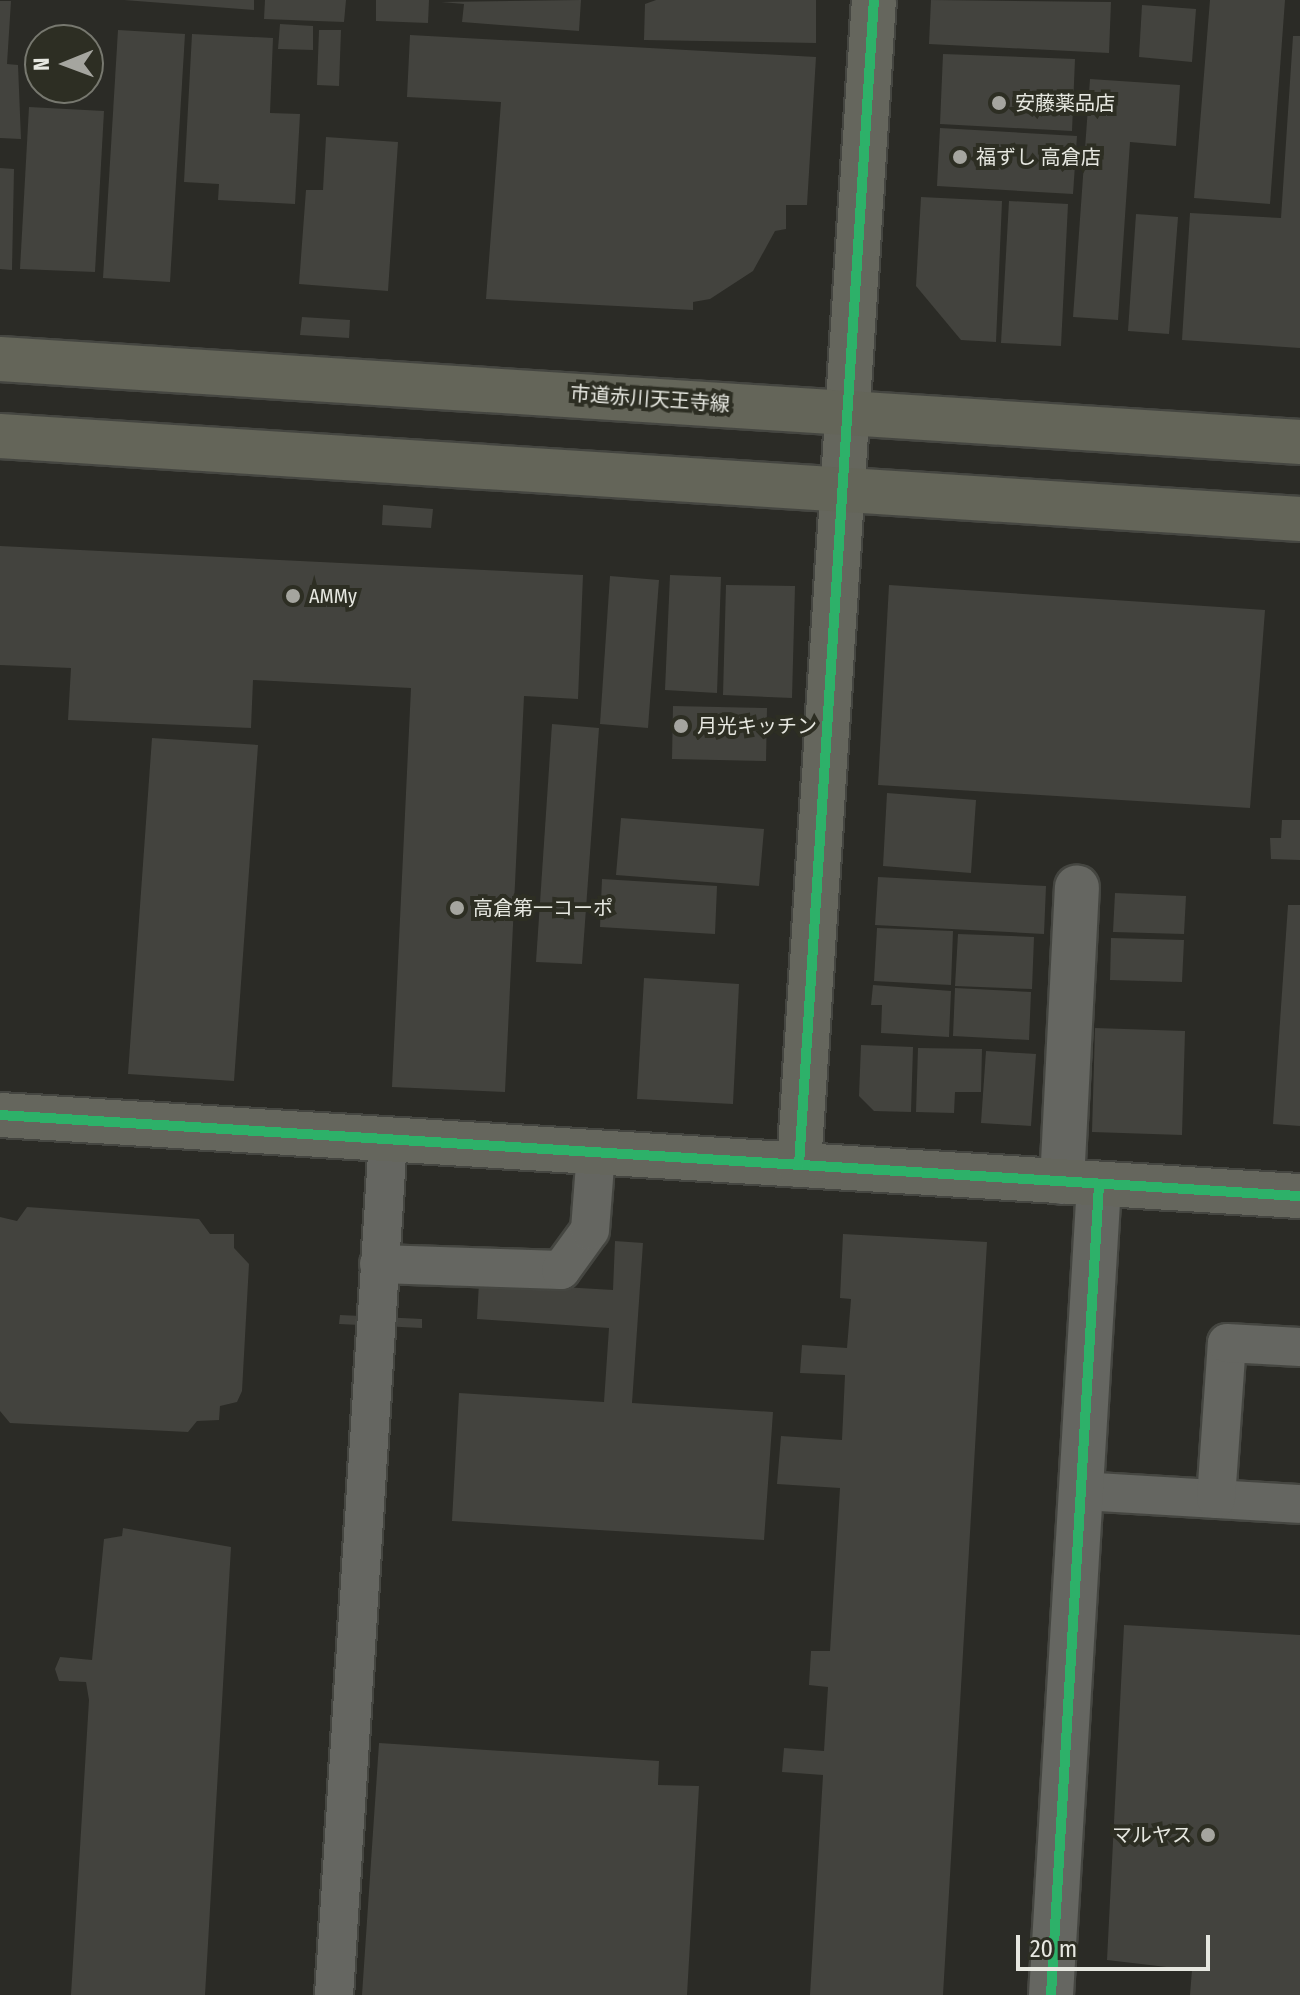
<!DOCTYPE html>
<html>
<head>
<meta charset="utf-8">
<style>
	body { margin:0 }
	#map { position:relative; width:1300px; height:1995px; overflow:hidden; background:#2b2b26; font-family:"Fira Sans Condensed","Noto Sans JP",sans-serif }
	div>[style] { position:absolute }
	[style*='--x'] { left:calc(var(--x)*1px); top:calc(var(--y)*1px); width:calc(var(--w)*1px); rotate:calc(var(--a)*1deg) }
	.building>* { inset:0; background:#43433e }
	.roads { filter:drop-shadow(2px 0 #454641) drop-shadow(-2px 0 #454641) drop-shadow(0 2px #454641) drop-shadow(0 -2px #454641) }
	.lane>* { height:38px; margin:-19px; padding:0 19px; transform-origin:19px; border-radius:19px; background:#656661 }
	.street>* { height:44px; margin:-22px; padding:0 22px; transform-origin:22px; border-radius:22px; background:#656661 }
	.secondary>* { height:44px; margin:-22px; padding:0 22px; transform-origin:22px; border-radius:22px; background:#65665d }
	.primary>* { height:44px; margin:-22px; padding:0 22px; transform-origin:22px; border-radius:22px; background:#646559 }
	.cycleway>* { height:10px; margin:-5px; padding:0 5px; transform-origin:5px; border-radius:5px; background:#2db169 }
	.dots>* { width:22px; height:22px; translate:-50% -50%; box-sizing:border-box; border:4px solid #2d2e23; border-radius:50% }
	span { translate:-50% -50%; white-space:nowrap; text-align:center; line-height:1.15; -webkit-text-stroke:8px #2d2e23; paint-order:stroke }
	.poi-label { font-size:20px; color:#e6e7e0 }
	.left { translate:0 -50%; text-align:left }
	.right { translate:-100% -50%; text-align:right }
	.street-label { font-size:20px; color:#e6e7e0 }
	.north { position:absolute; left:24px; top:24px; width:80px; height:80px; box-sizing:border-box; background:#2d2e23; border:2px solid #77786f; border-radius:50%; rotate:269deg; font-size:22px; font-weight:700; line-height:32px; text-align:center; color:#e6e7e0 }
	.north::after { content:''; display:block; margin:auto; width:28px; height:36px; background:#a5a59f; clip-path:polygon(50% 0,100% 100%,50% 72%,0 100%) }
	.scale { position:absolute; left:1016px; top:1935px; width:194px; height:36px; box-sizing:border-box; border:4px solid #e6e7e0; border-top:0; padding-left:10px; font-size:24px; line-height:28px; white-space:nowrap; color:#e6e7e0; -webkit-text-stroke:6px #2d2e23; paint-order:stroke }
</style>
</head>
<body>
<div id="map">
	<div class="building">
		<div style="clip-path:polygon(124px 0,254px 0,254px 10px)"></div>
		<div style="clip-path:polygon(265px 0,346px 0,344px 22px,264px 19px)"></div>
		<div style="clip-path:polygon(376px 0,429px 0,428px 23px,376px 21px)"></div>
		<div style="clip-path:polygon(581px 0,579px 31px,462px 22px,464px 4px,441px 2px)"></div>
		<div style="clip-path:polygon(656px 0,816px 0,816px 43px,644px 40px,645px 4px)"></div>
		<div style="clip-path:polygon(931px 0,1111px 2px,1109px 53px,929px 44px)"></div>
		<div style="clip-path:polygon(1210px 0,1285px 0,1270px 204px,1194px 198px)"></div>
		<div style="clip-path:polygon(0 1px,11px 1px,7px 64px,18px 65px,21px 139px,0 138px)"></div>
		<div style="clip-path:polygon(1142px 5px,1196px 9px,1192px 62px,1139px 57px)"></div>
		<div style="clip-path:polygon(280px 24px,313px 26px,313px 50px,278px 49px)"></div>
		<div style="clip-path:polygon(118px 30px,185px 34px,170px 282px,103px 278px)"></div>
		<div style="clip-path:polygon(319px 30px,341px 30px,339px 86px,317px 85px)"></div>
		<div style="clip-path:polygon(192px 34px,273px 38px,270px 113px,300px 114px,295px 204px,218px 200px,219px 184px,184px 182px)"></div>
		<div style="clip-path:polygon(410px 35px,816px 57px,807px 205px,786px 205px,786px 229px,775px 231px,753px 271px,710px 299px,693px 302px,693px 310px,486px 299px,501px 102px,407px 97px)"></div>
		<div style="clip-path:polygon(1293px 36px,1300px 36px,1300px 348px,1182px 340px,1190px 213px,1281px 218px)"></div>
		<div style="clip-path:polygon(943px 54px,1075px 59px,1072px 131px,940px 124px)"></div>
		<div style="clip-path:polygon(1090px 79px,1180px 85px,1176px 146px,1130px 142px,1118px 320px,1073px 317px)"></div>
		<div style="clip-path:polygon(29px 107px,104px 111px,95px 272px,20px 269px)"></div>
		<div style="clip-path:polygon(940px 128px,1077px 136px,1073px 194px,937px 186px)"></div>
		<div style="clip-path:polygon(326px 137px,398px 142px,388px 291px,299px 284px,306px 190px,323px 190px)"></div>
		<div style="clip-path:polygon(0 168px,14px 169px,12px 270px,0 269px)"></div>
		<div style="clip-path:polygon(921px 197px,1002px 201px,996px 342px,961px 340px,916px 286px)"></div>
		<div style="clip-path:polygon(1009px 201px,1068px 204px,1061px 346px,1001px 343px)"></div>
		<div style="clip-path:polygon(1136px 214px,1178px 217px,1169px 334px,1128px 331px)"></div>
		<div style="clip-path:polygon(302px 317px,350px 320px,349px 338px,300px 335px)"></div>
		<div style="clip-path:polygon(383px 505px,433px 509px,431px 528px,382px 525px)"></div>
		<div style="clip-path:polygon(0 546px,583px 575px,578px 699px,524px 696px,505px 1092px,392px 1087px,411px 688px,253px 680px,251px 728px,68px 720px,71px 668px,0 665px)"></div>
		<div style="clip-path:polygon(670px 575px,721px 577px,717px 693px,665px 690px)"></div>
		<div style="clip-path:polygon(610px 576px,659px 580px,648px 728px,600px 724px)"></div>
		<div style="clip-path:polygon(726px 585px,795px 586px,792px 698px,723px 695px)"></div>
		<div style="clip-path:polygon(889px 585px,1265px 610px,1250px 808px,878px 785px)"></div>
		<div style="clip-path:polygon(673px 706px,767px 708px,766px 761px,672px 759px)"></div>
		<div style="clip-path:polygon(552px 724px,599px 728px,582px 964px,536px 962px)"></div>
		<div style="clip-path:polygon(152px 738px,258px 745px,234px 1081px,128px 1074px)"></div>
		<div style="clip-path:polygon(887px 793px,976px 800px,971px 873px,883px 866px)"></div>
		<div style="clip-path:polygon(621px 818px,764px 829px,759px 886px,616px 875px)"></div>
		<div style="clip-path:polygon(1282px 820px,1300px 820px,1300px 860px,1271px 859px,1270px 838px,1281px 838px)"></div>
		<div style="clip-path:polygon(878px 877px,1046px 886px,1044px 934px,875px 925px)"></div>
		<div style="clip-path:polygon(602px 879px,717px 886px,715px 934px,600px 927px)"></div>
		<div style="clip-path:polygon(1115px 893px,1186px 896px,1184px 934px,1113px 932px)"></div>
		<div style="clip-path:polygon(1288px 905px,1300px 905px,1300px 1126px,1273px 1124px)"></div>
		<div style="clip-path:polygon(877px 928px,953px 931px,951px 985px,874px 981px)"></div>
		<div style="clip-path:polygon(958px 934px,1034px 937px,1032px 989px,955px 986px)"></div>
		<div style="clip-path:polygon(1111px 938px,1184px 940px,1182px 982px,1110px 980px)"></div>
		<div style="clip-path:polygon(644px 978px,739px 984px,733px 1104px,637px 1099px)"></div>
		<div style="clip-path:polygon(873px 985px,951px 991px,949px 1037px,881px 1033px,882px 1005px,871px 1005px)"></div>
		<div style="clip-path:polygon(955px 988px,1031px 992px,1029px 1040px,953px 1036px)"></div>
		<div style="clip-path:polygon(1095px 1028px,1185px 1031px,1182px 1135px,1092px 1132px)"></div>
		<div style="clip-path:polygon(861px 1045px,913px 1047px,911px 1112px,874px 1111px,859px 1096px)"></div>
		<div style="clip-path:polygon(918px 1048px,982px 1049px,981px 1092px,955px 1092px,954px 1113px,916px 1112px)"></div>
		<div style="clip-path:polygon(986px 1051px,1036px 1054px,1031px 1126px,981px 1123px)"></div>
		<div style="clip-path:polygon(27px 1207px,199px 1219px,210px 1234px,234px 1234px,234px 1248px,249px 1264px,242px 1391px,237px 1402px,220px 1406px,219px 1420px,197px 1421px,188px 1432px,10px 1423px,0 1411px,0 1217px,17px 1221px)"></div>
		<div style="clip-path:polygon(843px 1234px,987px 1242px,943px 1995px,810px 1995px,823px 1775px,782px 1772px,784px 1748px,824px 1751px,828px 1687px,809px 1685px,811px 1651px,830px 1651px,840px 1488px,777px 1484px,781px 1436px,842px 1440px,845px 1375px,800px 1373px,802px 1345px,847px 1348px,851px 1299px,840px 1298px)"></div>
		<div style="clip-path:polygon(615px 1241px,643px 1243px,632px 1403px,773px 1412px,764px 1540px,452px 1521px,459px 1393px,604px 1402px,609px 1328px,477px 1319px,479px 1282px,613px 1290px)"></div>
		<div style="clip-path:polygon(340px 1315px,422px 1319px,422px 1328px,339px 1324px)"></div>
		<div style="clip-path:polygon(123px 1528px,231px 1547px,205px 1995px,71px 1995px,89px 1700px,86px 1682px,59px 1681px,55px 1669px,60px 1657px,92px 1660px,104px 1539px,122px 1536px)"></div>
		<div style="clip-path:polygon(1124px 1625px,1300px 1635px,1300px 1995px,1190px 1995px,1192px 1970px,1107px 1960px)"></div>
		<div style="clip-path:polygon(379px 1743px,659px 1761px,658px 1785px,699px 1786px,687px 1995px,362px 1995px)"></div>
	</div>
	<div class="roads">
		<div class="lane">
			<div style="--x:379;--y:1264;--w:182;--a:1.9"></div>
			<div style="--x:561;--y:1270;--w:49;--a:-54.1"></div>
			<div style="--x:590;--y:1230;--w:78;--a:-85.6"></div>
			<div style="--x:1081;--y:1491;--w:219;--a:3.4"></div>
			<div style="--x:1216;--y:1499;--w:156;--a:-86"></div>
			<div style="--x:1227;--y:1343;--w:73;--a:3.1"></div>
			<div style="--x:334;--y:1995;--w:858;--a:-86.39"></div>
		</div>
		<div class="street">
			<div style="--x:1062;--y:1182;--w:295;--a:-87.1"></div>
			<div style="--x:1051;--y:1995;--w:812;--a:-86.61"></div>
		</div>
		<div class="secondary">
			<div style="--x:0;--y:1115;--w:1303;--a:3.57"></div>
			<div style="--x:799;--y:1165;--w:1167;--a:-86.32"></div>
		</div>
		<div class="primary">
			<div style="--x:0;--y:359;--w:1303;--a:3.65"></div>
			<div style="--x:0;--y:436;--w:1303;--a:3.65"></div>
		</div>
	</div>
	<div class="cycleway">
		<div style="--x:0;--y:1115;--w:1303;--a:3.57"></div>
		<div style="--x:799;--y:1165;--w:1167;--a:-86.32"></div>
		<div style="--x:1051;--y:1995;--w:812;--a:-86.61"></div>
	</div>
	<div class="dots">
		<div style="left:999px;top:103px;background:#a5a59f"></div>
		<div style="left:960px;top:157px;background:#a5a59f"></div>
		<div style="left:293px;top:596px;background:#a5a59f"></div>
		<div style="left:681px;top:726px;background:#a5a59f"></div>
		<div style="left:457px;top:908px;background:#a5a59f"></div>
		<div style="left:1208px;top:1835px;background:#a5a59f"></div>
	</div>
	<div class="poi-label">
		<span class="left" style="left:1015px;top:103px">安藤薬品店</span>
		<span class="left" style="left:976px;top:157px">福ずし 高倉店</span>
		<span class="left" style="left:309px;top:596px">AMMy</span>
		<span class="left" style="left:697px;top:726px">月光キッチン</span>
		<span class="left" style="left:473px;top:908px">高倉第一コーポ</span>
		<span class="right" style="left:1192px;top:1835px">マルヤス</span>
	</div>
	<div class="street-label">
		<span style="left:650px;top:399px;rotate:4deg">市道赤川天王寺線</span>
	</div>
	<div class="north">N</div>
	<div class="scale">20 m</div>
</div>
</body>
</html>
